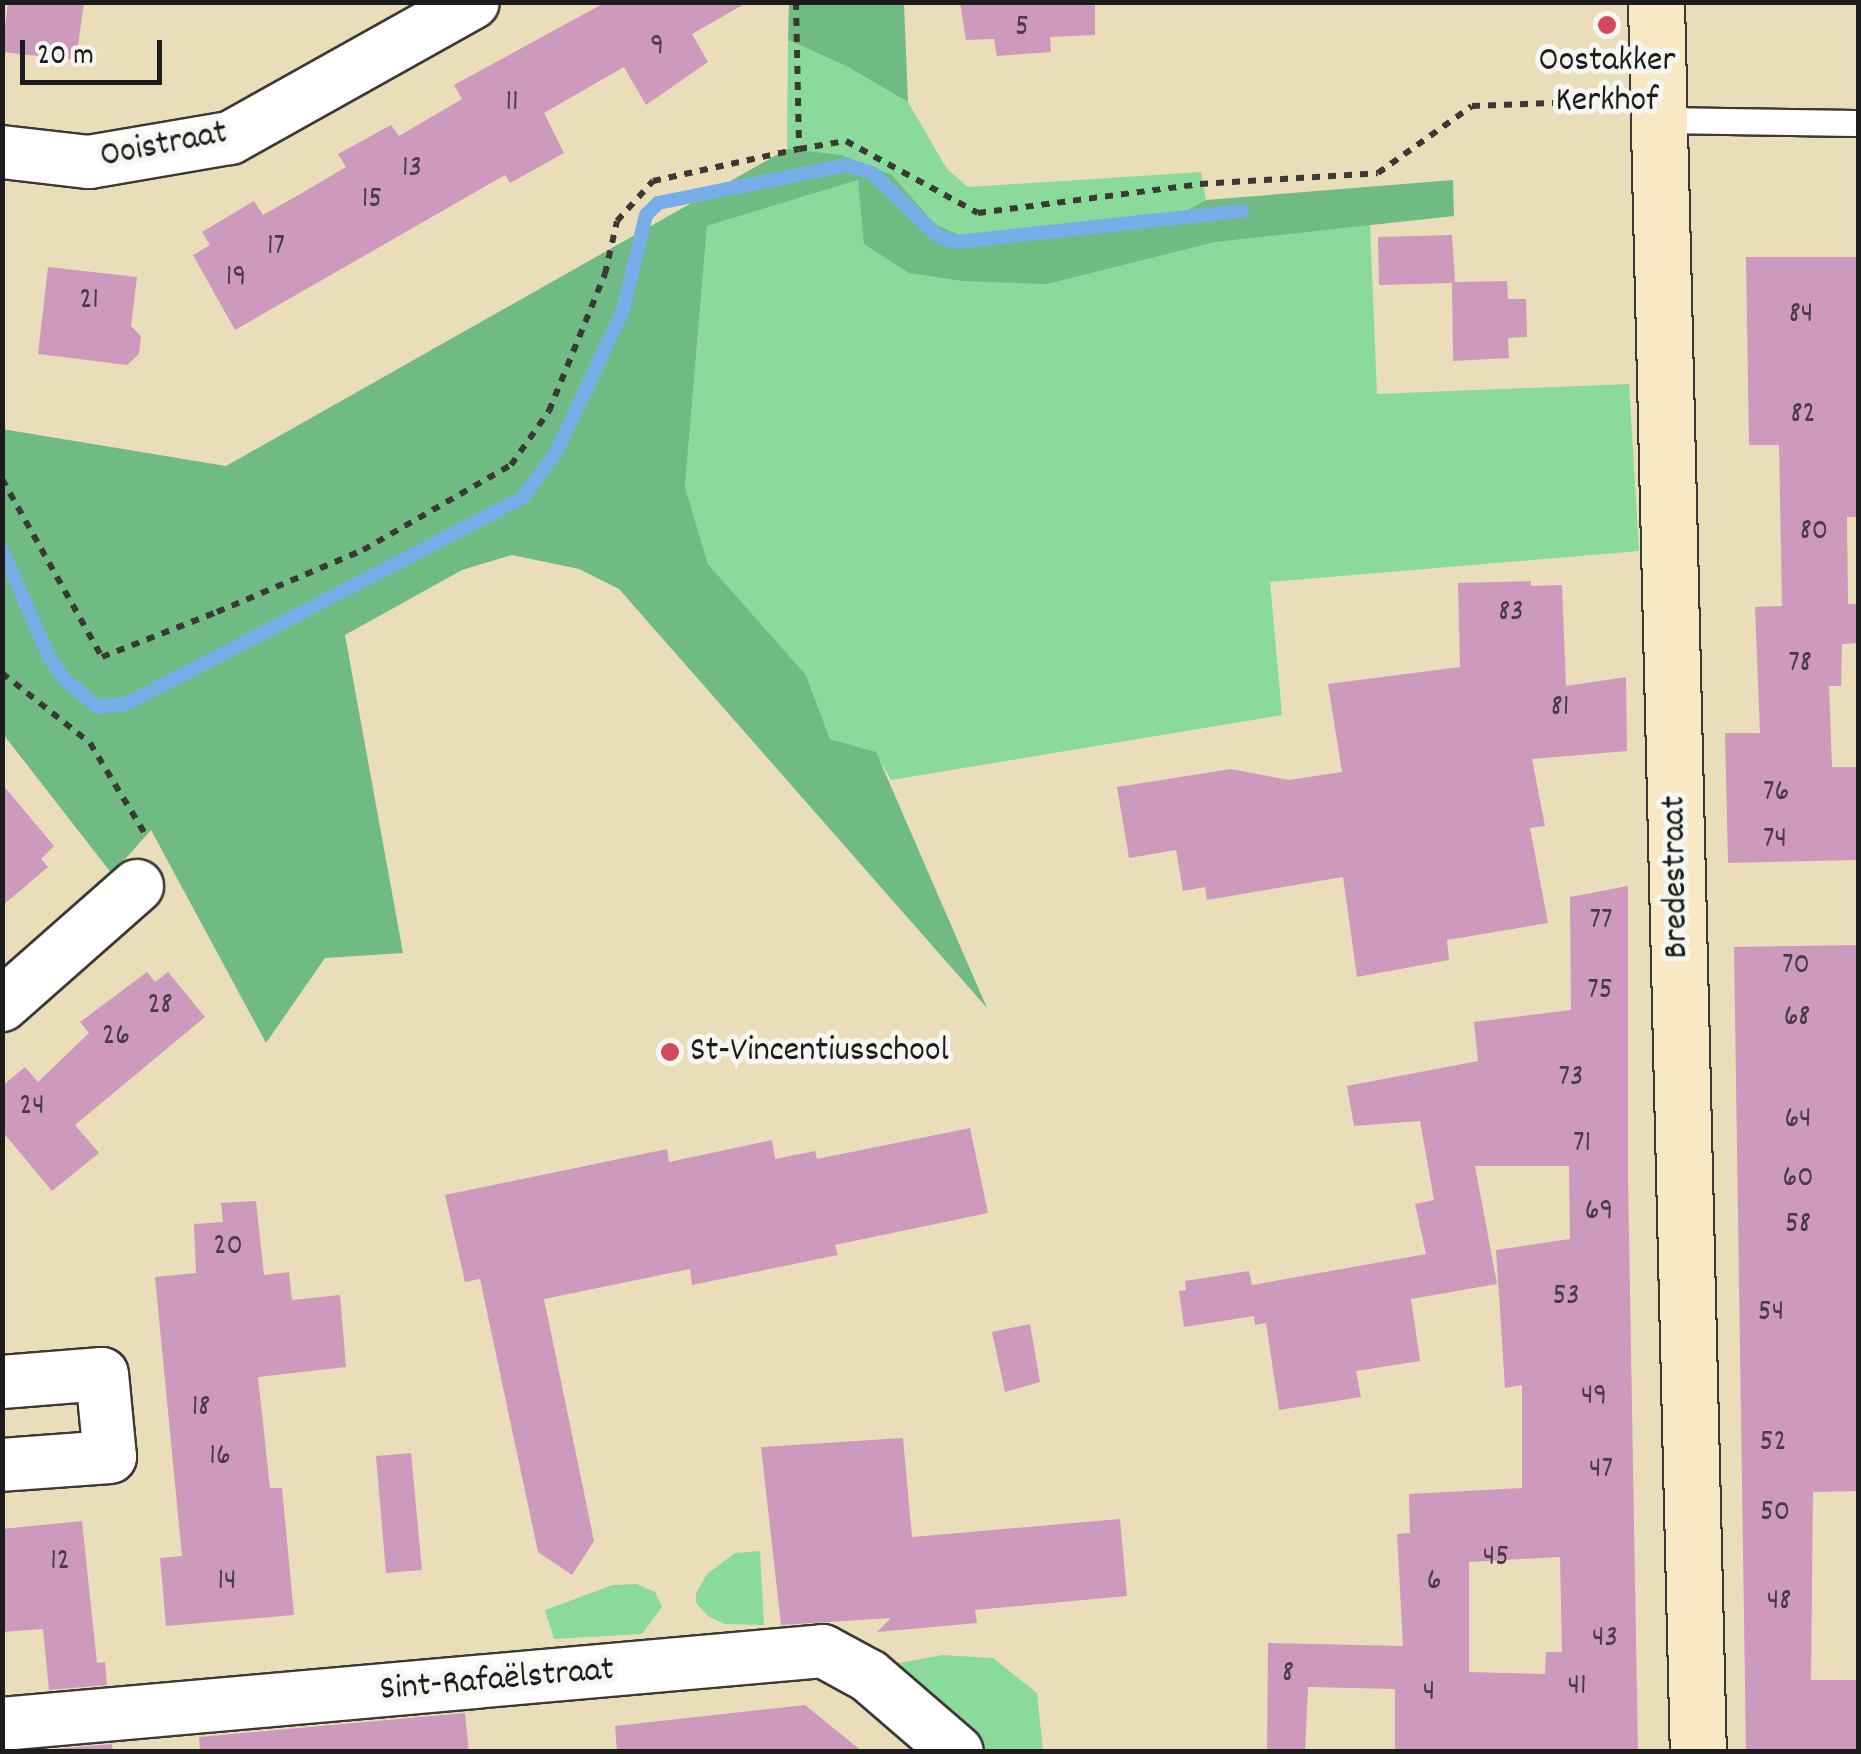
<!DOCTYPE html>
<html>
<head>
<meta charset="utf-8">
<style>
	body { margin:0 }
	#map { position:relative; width:1861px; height:1754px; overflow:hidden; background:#eadeba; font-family:Dekko,sans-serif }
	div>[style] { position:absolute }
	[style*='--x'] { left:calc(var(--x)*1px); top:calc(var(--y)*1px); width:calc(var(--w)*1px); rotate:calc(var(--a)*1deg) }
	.green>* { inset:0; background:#8adb9b }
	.forest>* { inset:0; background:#6fbb83 }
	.stream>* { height:14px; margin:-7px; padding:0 7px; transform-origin:7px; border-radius:7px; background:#78aee7 }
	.building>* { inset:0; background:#cd99bd }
	.path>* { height:6px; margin-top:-3px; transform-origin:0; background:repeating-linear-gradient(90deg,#3b3934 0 8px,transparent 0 16px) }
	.roads { filter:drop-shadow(2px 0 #3b3934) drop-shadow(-2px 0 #3b3934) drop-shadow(0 2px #3b3934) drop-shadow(0 -2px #3b3934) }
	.lane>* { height:25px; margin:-12.5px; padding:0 12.5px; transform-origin:12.5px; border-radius:12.5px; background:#fff }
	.street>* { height:52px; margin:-26px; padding:0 26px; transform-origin:26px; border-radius:26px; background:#fff }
	.secondary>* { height:55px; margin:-27.5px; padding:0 27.5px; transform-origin:27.5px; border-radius:27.5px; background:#f8e8c3 }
	.dots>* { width:28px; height:28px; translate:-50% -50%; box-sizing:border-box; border:5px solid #f6f6f2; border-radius:50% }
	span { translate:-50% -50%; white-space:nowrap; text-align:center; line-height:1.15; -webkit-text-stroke:10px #f6f6f2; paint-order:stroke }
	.number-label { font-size:30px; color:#483b44 }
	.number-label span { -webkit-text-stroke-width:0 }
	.poi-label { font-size:35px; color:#1c1c1c }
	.left { translate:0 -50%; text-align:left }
	.street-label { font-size:35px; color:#1c1c1c }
	.frame { position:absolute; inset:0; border:5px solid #1c1c1c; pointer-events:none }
	.scale { position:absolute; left:20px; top:40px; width:142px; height:45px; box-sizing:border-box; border:5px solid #1c1c1c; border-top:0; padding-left:12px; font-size:30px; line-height:35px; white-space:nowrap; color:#1c1c1c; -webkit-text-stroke:8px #f6f6f2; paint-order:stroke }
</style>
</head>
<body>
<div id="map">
	<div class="green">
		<div style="clip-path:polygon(788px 40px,846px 66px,908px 102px,947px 169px,968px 187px,1201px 172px,1206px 200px,1173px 218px,1121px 217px,984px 246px,935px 224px,892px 175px,787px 149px)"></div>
		<div style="clip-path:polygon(858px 180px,909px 273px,1370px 224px,1377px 394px,1629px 384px,1639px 551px,1270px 582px,1282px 715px,891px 780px,875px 752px,830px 739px,806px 675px,708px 564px,685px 487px,707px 226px)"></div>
		<div style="clip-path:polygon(760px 1551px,764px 1625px,725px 1624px,708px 1616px,696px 1603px,696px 1593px,707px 1574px,735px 1553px)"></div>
		<div style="clip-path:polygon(637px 1584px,655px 1592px,662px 1607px,642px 1634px,554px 1639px,545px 1610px,613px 1585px)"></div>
		<div style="clip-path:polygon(942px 1655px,993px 1658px,1037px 1693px,1043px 1751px,989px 1751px,889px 1665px)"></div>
	</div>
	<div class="forest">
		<div style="clip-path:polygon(789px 3px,904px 3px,908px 102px,846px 66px,788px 40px)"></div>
		<div style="clip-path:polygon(787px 149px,841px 155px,892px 175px,935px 224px,984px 246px,1121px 217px,1173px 218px,1206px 200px,1453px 180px,1454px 216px,1215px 242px,1047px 284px,963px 281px,909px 273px,864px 244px,858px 180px,707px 226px,685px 487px,708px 564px,806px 675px,830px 739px,876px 752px,987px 1008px,619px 589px,579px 569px,512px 555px,462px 570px,345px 635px,403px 953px,325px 958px,266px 1043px,151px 830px,112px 874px,3px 734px,2px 429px,226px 466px)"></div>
	</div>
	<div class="stream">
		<div style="--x:2;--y:550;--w:115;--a:66.3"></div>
		<div style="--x:48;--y:655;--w:30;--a:56"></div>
		<div style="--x:65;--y:680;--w:43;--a:39.3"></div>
		<div style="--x:98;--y:707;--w:28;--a:-6"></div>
		<div style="--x:126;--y:704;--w:448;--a:-27.5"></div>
		<div style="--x:523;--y:497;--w:56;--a:-53.7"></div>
		<div style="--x:556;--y:452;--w:157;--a:-64.7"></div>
		<div style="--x:623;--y:310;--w:98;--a:-76.4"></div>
		<div style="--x:646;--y:215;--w:17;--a:-45"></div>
		<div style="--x:658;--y:203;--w:193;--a:-11.4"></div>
		<div style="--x:847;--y:165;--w:26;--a:18"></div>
		<div style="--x:872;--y:173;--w:91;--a:43.7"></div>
		<div style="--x:938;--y:236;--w:19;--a:18"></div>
		<div style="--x:956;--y:242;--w:288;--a:-6.2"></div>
	</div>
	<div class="building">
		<div style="clip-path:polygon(8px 2px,84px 2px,76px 60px,2px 52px)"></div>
		<div style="clip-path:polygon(606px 2px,748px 2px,692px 34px,708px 62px,646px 105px,624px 67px,544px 113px,564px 153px,510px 183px,505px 175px,235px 330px,193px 255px,210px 245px,202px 232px,254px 201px,263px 215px,302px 193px,346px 167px,338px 154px,391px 125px,399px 136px,462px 99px,454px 85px)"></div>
		<div style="clip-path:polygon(960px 2px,1095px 2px,1095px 35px,1050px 37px,1051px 52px,997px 56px,994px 39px,966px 40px)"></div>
		<div style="clip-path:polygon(1452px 235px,1455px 282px,1507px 281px,1508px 299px,1526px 299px,1527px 337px,1508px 338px,1509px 358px,1453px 361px,1452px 283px,1379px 285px,1378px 237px)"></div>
		<div style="clip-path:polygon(1746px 257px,1858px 257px,1858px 517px,1847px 517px,1848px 604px,1858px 604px,1858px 643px,1842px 644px,1841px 686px,1829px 686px,1832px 767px,1858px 767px,1858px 860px,1728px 863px,1725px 733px,1760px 733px,1755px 607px,1782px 606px,1779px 445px,1749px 445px)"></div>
		<div style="clip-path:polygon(48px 267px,137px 277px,131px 326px,141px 336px,139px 354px,127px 365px,38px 354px)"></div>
		<div style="clip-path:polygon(1531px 581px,1531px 586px,1562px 585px,1566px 686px,1626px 677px,1627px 751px,1532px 759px,1545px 826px,1530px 828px,1548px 923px,1447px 940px,1449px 960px,1357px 977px,1343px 877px,1207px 900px,1205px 887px,1183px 891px,1176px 850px,1129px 858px,1117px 787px,1231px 769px,1289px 780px,1342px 772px,1328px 684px,1460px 667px,1458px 583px)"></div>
		<div style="clip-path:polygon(2px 784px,54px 846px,41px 859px,48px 867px,2px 906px)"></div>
		<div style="clip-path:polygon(evenodd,1628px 886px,1628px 1177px,1638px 1752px,1395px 1752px,1395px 1689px,1308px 1687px,1305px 1752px,1267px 1752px,1268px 1643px,1403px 1646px,1397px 1534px,1410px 1533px,1409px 1494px,1522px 1488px,1522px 1385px,1505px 1388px,1496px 1250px,1570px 1239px,1569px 1166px,1475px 1166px,1497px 1284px,1411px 1299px,1420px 1361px,1356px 1371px,1361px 1397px,1279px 1410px,1266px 1323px,1255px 1325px,1254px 1316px,1184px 1327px,1179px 1291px,1186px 1290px,1185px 1281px,1249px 1271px,1252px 1285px,1426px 1254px,1415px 1204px,1434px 1200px,1420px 1121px,1354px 1126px,1347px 1086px,1478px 1061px,1474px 1022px,1571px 1010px,1570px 897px,1628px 886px,1560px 1557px,1562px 1652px,1546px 1652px,1545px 1674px,1469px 1672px,1469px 1562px,1560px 1557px)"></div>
		<div style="clip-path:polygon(1858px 945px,1858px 1491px,1813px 1492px,1811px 1680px,1858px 1680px,1858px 1752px,1746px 1752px,1734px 947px)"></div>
		<div style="clip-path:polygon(147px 972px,155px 982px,168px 972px,205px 1017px,75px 1125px,99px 1153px,52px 1191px,2px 1131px,2px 1086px,25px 1067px,38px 1082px,89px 1033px,80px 1022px)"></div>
		<div style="clip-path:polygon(970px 1128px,988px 1213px,835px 1245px,838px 1255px,692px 1285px,690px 1269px,544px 1299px,594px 1541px,572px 1575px,538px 1552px,480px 1279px,465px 1282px,445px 1195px,667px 1149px,669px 1162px,772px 1140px,775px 1159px,815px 1151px,817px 1159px)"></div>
		<div style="clip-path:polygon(256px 1201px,264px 1275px,289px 1272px,292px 1300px,340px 1295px,346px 1367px,258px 1377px,270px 1488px,282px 1488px,294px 1615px,166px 1626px,160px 1558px,182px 1556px,155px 1277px,196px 1273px,194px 1224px,223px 1222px,221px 1203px)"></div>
		<div style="clip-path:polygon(1030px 1324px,1040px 1382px,1005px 1392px,992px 1332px)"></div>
		<div style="clip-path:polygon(903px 1438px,912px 1537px,1120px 1519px,1127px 1596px,975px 1610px,977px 1623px,877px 1632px,891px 1618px,781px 1625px,761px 1447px)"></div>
		<div style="clip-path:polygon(411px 1453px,422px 1570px,386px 1573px,376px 1456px)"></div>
		<div style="clip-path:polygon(82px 1521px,97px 1663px,105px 1662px,107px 1685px,49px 1690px,43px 1629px,2px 1632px,2px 1529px)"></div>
		<div style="clip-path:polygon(805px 1705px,863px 1752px,617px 1752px,615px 1726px)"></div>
		<div style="clip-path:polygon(465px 1713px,469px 1752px,200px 1752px,199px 1737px)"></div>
		<div style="clip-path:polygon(112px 1744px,113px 1752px,54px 1752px,54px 1749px)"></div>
	</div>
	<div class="path">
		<div style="--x:796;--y:2;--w:147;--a:88.8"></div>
		<div style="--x:799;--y:149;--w:48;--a:-9.7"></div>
		<div style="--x:846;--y:141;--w:150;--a:28.6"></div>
		<div style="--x:978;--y:213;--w:224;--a:-7.4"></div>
		<div style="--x:1200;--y:184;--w:178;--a:-3.5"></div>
		<div style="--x:1378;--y:173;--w:115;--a:-35.5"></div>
		<div style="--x:1472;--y:106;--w:135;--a:-2.1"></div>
		<div style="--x:2;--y:479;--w:204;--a:60.7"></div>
		<div style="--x:102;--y:657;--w:123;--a:-21.4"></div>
		<div style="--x:217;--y:612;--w:159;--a:-23"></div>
		<div style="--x:363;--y:550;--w:171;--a:-29.9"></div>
		<div style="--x:511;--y:465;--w:66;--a:-54.9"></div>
		<div style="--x:549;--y:411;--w:148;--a:-67.8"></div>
		<div style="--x:605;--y:274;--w:54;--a:-77.2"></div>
		<div style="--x:617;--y:221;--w:54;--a:-48"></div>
		<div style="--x:653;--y:181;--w:149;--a:-12.4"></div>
		<div style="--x:2;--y:673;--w:112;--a:38.5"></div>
		<div style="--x:90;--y:743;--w:110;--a:58.8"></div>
	</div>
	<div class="roads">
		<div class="lane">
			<div style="--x:1658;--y:120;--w:200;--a:0.9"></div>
		</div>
		<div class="street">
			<div style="--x:2;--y:152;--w:88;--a:6.6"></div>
			<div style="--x:89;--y:162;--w:143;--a:-9.7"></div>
			<div style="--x:230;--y:138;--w:278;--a:-29.2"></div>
			<div style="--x:2;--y:1005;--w:180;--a:-41.4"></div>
			<div style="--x:2;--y:1382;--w:100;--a:-4.6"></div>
			<div style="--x:102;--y:1374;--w:83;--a:84.5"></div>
			<div style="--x:110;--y:1457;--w:108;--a:175.8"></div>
			<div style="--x:2;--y:1724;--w:824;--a:-5.08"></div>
			<div style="--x:823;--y:1651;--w:52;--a:28.5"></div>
			<div style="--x:869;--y:1676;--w:116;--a:40.8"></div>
		</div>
		<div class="secondary">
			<div style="--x:1656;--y:2;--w:1751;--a:88.63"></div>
		</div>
	</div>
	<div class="dots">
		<div style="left:1607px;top:25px;background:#d1495b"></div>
		<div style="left:670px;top:1052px;background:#d1495b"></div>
	</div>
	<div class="number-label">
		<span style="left:1022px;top:29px">5</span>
		<span style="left:657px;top:48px">9</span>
		<span style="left:512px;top:104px">11</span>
		<span style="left:412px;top:170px">13</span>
		<span style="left:372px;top:201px">15</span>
		<span style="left:276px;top:248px">17</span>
		<span style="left:236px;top:279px">19</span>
		<span style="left:89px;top:302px">21</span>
		<span style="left:1801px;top:316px">84</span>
		<span style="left:1803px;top:416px">82</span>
		<span style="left:1814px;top:533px">80</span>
		<span style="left:1511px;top:614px">83</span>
		<span style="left:1800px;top:665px">78</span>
		<span style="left:1560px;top:709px">81</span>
		<span style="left:1776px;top:794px">76</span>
		<span style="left:1775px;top:841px">74</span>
		<span style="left:1601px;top:922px">77</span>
		<span style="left:1796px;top:967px">70</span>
		<span style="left:1600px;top:992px">75</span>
		<span style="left:160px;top:1007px">28</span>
		<span style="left:1797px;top:1019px">68</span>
		<span style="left:116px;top:1038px">26</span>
		<span style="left:1571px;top:1079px">73</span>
		<span style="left:32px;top:1108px">24</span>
		<span style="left:1798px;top:1121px">64</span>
		<span style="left:1582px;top:1145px">71</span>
		<span style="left:1798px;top:1180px">60</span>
		<span style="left:1599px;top:1213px">69</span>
		<span style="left:1798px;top:1226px">58</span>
		<span style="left:228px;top:1248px">20</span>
		<span style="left:1566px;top:1298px">53</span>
		<span style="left:1771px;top:1314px">54</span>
		<span style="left:1594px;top:1398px">49</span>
		<span style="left:201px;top:1409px">18</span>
		<span style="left:1773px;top:1444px">52</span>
		<span style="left:220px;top:1458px">16</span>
		<span style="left:1601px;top:1471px">47</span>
		<span style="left:1775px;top:1514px">50</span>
		<span style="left:1496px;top:1559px">45</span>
		<span style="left:60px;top:1563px">12</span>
		<span style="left:227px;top:1583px">14</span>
		<span style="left:1434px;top:1583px">6</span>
		<span style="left:1779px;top:1603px">48</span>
		<span style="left:1605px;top:1640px">43</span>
		<span style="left:1288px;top:1675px">8</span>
		<span style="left:1577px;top:1688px">41</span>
		<span style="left:1429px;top:1694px">4</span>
	</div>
	<div class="poi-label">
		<span style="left:1607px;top:82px">Oostakker<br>Kerkhof</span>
		<span class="left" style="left:690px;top:1052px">St-Vincentiusschool</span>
	</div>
	<div class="street-label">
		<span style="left:164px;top:146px;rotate:-11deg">Ooistraat</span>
		<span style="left:1677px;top:877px;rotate:-91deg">Bredestraat</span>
		<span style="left:497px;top:1681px;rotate:-5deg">Sint-Rafaëlstraat</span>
	</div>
	<div class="frame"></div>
	<div class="scale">20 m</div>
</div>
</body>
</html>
